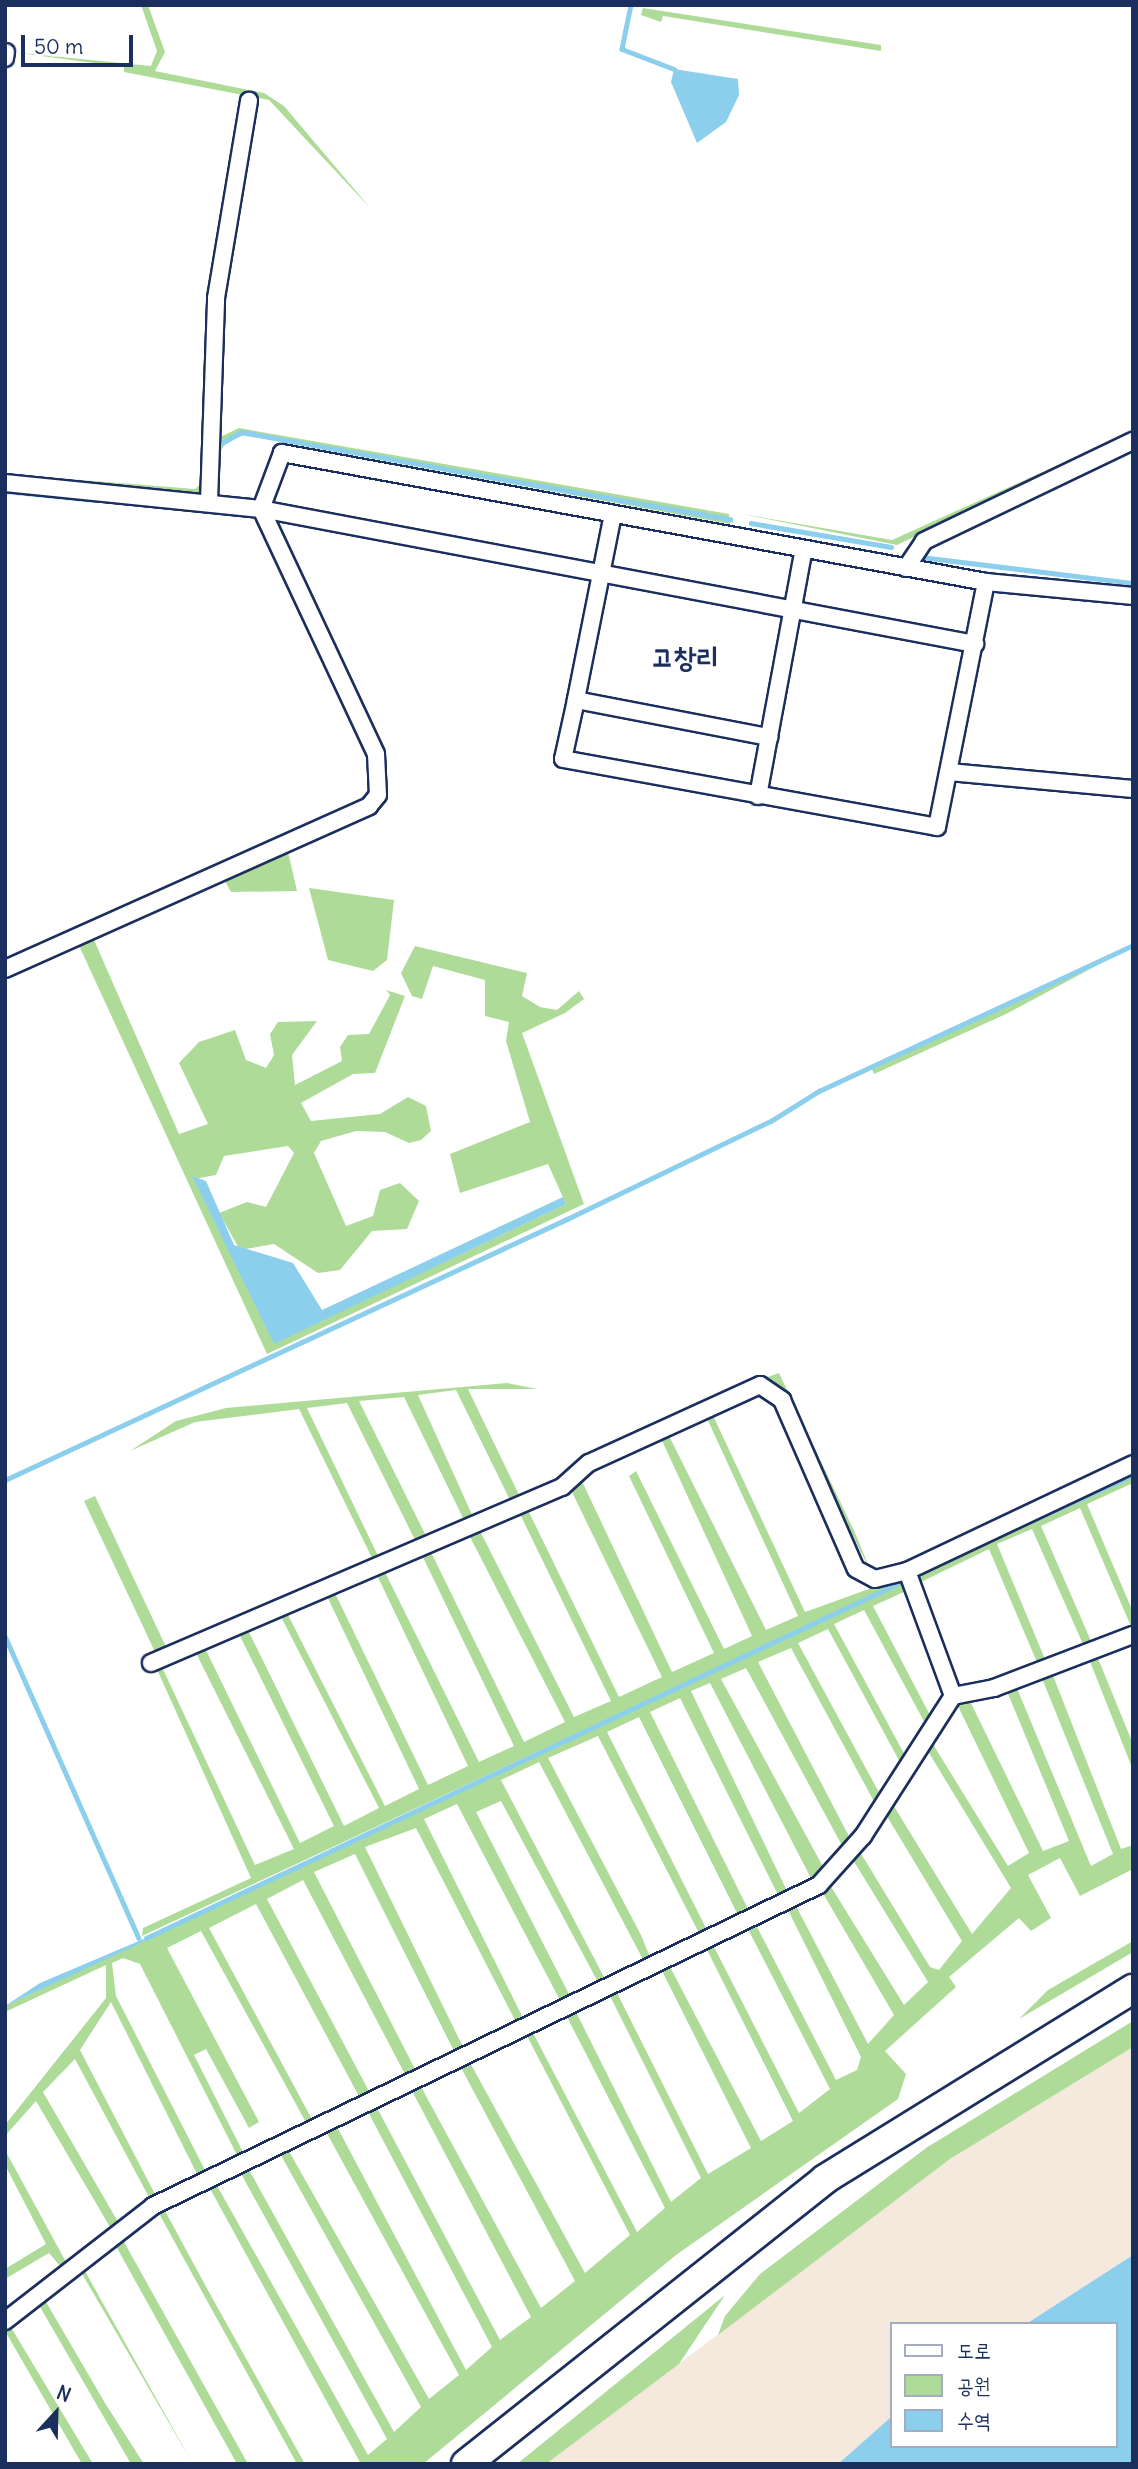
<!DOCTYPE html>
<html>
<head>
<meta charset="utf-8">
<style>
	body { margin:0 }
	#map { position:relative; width:1138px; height:2469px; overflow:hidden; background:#fff; font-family:Delius,"Poor Story",sans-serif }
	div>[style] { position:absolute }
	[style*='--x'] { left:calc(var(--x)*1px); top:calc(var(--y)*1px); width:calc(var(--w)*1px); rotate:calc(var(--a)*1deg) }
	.built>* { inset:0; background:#f5e9de }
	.green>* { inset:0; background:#afdb98 }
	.water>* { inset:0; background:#8ccfed }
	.stream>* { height:4.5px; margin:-2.25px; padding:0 2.25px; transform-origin:2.25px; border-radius:2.25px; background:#8ccfed }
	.roads { filter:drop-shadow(2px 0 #1b2f5e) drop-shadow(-2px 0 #1b2f5e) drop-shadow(0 2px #1b2f5e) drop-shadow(0 -2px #1b2f5e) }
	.street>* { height:16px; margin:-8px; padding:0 8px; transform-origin:8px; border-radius:8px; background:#fff }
	.highway>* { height:28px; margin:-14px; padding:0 14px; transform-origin:14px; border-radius:14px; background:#fff }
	span { translate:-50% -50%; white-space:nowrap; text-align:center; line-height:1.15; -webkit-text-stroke:7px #fff; paint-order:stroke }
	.quarter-label { font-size:28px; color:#1b2f5e; font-weight:700 }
	.frame { position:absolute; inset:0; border:7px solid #1b2f5e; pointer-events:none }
	.legend { position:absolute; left:890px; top:2322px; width:228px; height:126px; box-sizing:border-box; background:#fff; border:2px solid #a4acbf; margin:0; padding:9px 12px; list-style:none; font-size:21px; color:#1b2f5e }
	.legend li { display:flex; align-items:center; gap:14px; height:35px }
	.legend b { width:35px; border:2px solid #a4acbf }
	.north { position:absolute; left:21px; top:2378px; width:70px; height:70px; -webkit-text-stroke:5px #fff; paint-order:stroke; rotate:22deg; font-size:19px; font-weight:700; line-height:28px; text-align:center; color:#1b2f5e }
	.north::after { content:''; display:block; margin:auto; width:24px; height:32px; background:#1b2f5e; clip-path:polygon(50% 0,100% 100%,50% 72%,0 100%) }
	.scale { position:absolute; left:21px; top:35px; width:112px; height:32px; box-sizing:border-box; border:4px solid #1b2f5e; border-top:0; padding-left:9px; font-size:21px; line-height:24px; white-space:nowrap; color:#1b2f5e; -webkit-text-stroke:5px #fff; paint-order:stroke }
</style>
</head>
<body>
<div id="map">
	<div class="built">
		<div style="clip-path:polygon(1133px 2047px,1133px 2255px,1026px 2324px,891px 2324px,891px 2417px,838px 2464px,546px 2464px,950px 2159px)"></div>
	</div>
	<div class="green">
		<div style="clip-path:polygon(141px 5px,148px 5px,165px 52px,155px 71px,264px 93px,284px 106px,371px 209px,269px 100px,124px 72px,124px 67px,11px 52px,151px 66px,157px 51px)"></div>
		<div style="clip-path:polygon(643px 8px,881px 45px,881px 51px,663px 16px,661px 22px,641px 15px)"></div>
		<div style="clip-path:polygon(239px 428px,729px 514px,730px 524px,244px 435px,225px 443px,212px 469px,214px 440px)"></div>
		<div style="clip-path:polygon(1133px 431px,897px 545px,742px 514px,892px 540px)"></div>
		<div style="clip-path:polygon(5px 474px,195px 489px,202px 483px,201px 497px,5px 479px)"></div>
		<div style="clip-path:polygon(286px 843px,297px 891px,231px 892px,221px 874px)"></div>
		<div style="clip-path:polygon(309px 888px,394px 900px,387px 960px,373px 971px,328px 960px)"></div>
		<div style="clip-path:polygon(91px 933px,179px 1134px,208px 1124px,179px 1063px,199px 1042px,235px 1030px,246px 1060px,266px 1068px,274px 1055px,270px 1034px,278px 1022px,317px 1021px,292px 1055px,295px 1085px,342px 1061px,340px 1047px,348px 1035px,369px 1034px,390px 995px,386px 990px,405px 996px,375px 1073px,353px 1074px,301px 1103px,311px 1121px,380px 1114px,408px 1097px,426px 1106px,431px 1131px,421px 1140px,409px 1143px,385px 1132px,356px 1131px,321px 1141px,314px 1153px,346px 1226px,373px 1216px,380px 1190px,400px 1183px,419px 1201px,407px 1229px,372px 1231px,340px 1270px,318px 1273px,274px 1244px,240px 1250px,219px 1213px,247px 1202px,266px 1207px,294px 1153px,288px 1146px,224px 1156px,216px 1175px,199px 1178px,274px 1343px,566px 1204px,548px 1164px,460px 1193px,450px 1154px,530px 1122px,506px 1041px,509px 1022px,485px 1016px,485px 980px,433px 966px,422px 999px,412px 996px,401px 973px,415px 946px,527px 973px,522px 996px,540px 1007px,557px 1010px,579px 991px,584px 999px,565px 1013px,522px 1033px,584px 1204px,267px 1354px,76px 939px)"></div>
		<div style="clip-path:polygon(1133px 946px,1006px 1014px,874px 1074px,871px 1067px)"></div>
		<div style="clip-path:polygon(779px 1373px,856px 1535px,871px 1572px,780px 1390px,765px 1378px)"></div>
		<div style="clip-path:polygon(507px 1383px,537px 1389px,468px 1389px,521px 1499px,511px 1502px,456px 1390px,418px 1395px,474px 1519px,465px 1522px,404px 1397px,359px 1401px,428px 1540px,417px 1544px,347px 1403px,307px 1408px,380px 1560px,374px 1562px,299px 1409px,195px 1422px,130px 1451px,176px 1421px,226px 1408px)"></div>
		<div style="clip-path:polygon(710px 1409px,805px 1612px,902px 1577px,931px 1651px,904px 1592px,873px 1606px,932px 1719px,927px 1727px,864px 1610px,834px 1624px,907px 1759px,902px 1766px,828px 1629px,798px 1643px,882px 1798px,877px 1807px,791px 1648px,758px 1662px,853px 1844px,846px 1853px,746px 1668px,721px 1679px,827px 1874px,814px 1884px,710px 1683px,691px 1691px,790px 1897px,781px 1901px,680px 1698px,650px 1712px,751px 1915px,741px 1921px,639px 1717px,607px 1732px,710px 1936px,702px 1939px,598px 1736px,548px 1758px,641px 1935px,652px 1962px,646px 1965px,539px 1762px,501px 1780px,606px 1981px,599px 1984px,501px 1801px,476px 1812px,571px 1998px,562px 2004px,457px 1804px,424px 1819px,525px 2022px,518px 2026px,416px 1828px,365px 1847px,465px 2051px,456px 2055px,355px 1854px,314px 1872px,417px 2073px,407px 2078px,303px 1880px,267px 1899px,371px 2095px,361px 2100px,256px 1904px,209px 1928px,314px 2123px,308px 2126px,201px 1931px,167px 1948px,259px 2122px,249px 2128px,206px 2049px,194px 2055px,245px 2156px,239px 2159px,140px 1964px,123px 1958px,112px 1963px,116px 1996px,207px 2174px,199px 2178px,111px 2002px,80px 2050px,157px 2198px,151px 2201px,75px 2059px,43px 2092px,118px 2222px,110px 2227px,36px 2101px,5px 2136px,5px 2125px,106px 1998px,106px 1965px,5px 2012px,5px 2006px,901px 1582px,142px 1936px,143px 1928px,251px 1878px,155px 1665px,160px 1663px,255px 1865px,294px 1849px,194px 1649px,203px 1644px,300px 1843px,334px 1826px,237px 1630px,246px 1626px,344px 1826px,379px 1808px,278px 1611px,285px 1609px,385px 1806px,419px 1789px,325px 1592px,333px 1589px,428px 1785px,468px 1766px,375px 1571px,383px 1568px,479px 1762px,514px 1746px,420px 1551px,429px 1548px,524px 1742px,565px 1722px,467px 1531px,478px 1527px,574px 1717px,611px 1701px,518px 1510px,526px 1506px,619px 1697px,662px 1677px,569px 1486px,580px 1477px,672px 1672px,714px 1653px,629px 1476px,636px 1471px,724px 1649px,752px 1636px,658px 1432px,665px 1428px,766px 1630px,798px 1616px,704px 1412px)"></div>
		<div style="clip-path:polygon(1133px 1476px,1133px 1483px,1087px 1504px,1133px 1612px,1133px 1631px,1080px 1508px,1041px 1526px,1094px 1648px,1086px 1651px,1032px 1529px,997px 1544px,1047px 1664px,1039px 1667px,989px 1549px,921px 1582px,962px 1690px,916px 1576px)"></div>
		<div style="clip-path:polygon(95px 1496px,167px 1649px,156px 1654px,84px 1501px)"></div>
		<div style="clip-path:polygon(1097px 1656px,1133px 1744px,1133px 1770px,1089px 1659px)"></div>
		<div style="clip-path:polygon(1052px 1673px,1121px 1849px,1133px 1845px,1133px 1869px,1080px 1896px,1060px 1858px,1028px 1875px,1051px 1918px,1031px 1931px,1019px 1918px,949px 1977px,956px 1987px,885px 2051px,906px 2074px,898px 2099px,676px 2255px,423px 2464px,361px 2464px,208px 2185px,215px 2182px,368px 2455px,387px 2439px,239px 2170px,247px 2166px,394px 2432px,421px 2407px,278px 2150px,286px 2146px,429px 2399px,459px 2375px,324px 2128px,335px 2123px,466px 2370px,492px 2347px,366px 2108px,375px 2104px,500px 2340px,531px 2317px,410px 2087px,419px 2083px,541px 2308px,575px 2281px,459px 2064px,468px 2059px,585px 2273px,630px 2235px,525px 2032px,531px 2029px,637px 2232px,665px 2208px,565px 2013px,574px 2008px,671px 2202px,701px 2178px,608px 1992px,615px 1989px,708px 2174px,751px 2148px,660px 1967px,668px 1963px,761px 2141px,793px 2121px,705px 1946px,712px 1943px,799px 2113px,830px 2089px,747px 1927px,755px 1923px,836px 2080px,857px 2070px,861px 2057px,787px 1908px,795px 1904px,868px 2044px,894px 2015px,821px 1890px,830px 1885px,904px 2005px,928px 1982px,853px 1860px,860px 1852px,930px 1967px,939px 1970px,962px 1941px,885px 1813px,892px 1803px,972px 1934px,1011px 1888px,926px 1748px,931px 1741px,1008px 1866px,1029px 1853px,957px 1704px,969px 1699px,1043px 1851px,1069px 1841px,1006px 1689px,1016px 1686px,1091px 1866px,1113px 1854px,1041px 1676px)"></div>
		<div style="clip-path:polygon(1133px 1941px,1133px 1952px,1019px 2019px,1048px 1990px)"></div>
		<div style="clip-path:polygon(1133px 2021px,1133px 2047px,950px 2159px,718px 2335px,725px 2316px,760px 2274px,926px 2148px)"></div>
		<div style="clip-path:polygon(5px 2150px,66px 2262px,60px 2266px,49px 2253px,5px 2279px,5px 2269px,46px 2244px,5px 2165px)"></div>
		<div style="clip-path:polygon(163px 2207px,210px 2294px,305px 2464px,297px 2464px,157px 2210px)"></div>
		<div style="clip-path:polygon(119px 2233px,248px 2464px,237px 2464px,112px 2239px)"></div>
		<div style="clip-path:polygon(81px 2264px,193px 2464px,78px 2267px)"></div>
		<div style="clip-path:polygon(42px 2295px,105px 2403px,144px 2464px,131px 2464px,36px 2300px)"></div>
		<div style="clip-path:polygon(725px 2295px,679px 2364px,546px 2464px,517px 2464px)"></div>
		<div style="clip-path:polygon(9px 2324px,93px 2464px,82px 2464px,5px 2331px)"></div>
	</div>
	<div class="water">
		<div style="clip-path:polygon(674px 69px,738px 79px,739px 95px,726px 122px,697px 143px,671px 82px)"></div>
		<div style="clip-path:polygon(192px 1176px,206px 1181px,234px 1245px,293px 1263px,322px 1310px,563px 1197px,566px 1204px,274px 1344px)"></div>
		<div style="clip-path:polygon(146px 1938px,141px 1943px,5px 2006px,40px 1983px)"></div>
		<div style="clip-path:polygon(1133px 2255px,1133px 2464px,838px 2464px,891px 2417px,891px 2446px,1115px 2446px,1115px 2324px,1026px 2324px)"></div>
	</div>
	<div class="stream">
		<div style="--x:631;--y:5;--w:45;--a:101.6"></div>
		<div style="--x:622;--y:49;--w:56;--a:21"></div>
		<div style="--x:222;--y:443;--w:22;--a:-30"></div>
		<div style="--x:241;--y:432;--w:243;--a:10.2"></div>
		<div style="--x:485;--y:476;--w:249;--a:10"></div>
		<div style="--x:5;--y:491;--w:91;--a:5.6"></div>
		<div style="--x:751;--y:523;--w:142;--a:9.7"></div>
		<div style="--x:921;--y:557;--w:214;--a:7"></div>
		<div style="--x:5;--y:1480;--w:620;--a:-24.91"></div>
		<div style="--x:567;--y:1219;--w:226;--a:-25.7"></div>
		<div style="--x:771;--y:1121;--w:57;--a:-32"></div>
		<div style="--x:819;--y:1091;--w:346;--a:-24.9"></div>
		<div style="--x:1024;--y:1524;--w:120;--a:-24.2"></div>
		<div style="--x:5;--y:1636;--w:330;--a:66.1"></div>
		<div style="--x:146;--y:1938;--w:835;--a:-25.24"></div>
	</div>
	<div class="roads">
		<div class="street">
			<div style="--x:5;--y:58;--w:6;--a:-81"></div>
			<div style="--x:5;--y:483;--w:257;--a:5.8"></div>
			<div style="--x:261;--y:509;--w:60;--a:-69.4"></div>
			<div style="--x:282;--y:453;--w:716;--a:10.38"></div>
			<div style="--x:986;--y:582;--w:148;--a:5.4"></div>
			<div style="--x:209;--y:502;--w:204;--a:-88"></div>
			<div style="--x:216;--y:298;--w:200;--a:-80.5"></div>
			<div style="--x:261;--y:509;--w:727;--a:10.71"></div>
			<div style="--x:613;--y:514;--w:190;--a:101.3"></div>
			<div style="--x:576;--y:700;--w:197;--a:10.9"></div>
			<div style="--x:906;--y:568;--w:32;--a:-56"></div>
			<div style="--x:924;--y:541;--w:232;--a:-25.6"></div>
			<div style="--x:576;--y:700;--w:60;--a:102.4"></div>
			<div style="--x:563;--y:759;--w:380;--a:10.3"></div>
			<div style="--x:937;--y:827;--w:250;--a:-78.7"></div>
			<div style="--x:949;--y:772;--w:185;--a:5.3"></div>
			<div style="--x:758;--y:796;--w:251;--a:-79.5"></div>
			<div style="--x:5;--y:969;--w:399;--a:-24.1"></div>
			<div style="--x:369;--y:806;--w:14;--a:-51"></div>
			<div style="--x:378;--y:795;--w:41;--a:-92.8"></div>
			<div style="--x:376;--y:754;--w:271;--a:-115.1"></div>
			<div style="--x:907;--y:1571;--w:133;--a:69.8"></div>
			<div style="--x:151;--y:1663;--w:447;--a:-23.2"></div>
			<div style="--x:562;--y:1487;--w:36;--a:-42"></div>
			<div style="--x:589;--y:1463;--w:188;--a:-24.5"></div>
			<div style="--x:760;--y:1385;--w:27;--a:34"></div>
			<div style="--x:782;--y:1400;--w:184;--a:66.4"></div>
			<div style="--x:856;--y:1569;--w:21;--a:28"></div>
			<div style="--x:875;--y:1579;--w:33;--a:-14"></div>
			<div style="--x:907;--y:1571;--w:250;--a:-25.3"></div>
			<div style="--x:953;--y:1696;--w:42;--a:-11"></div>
			<div style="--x:994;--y:1688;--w:149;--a:-20.9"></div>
			<div style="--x:5;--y:2321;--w:187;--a:-37.8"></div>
			<div style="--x:153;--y:2206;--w:739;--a:-25.73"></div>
			<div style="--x:819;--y:1885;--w:66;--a:-48.1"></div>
			<div style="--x:863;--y:1836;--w:166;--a:-57.3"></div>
		</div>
		<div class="highway">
			<div style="--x:466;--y:2464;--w:458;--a:-38.4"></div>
			<div style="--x:825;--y:2179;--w:362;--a:-31.7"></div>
		</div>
	</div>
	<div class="quarter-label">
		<span style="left:685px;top:657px">고창리</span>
	</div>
	<div class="frame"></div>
	<ul class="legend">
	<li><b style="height:9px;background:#fff"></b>도로</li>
	<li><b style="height:19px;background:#afdb98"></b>공원</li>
	<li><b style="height:19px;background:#8ccfed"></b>수역</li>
	</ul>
	<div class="north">N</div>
	<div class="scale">50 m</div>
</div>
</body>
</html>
